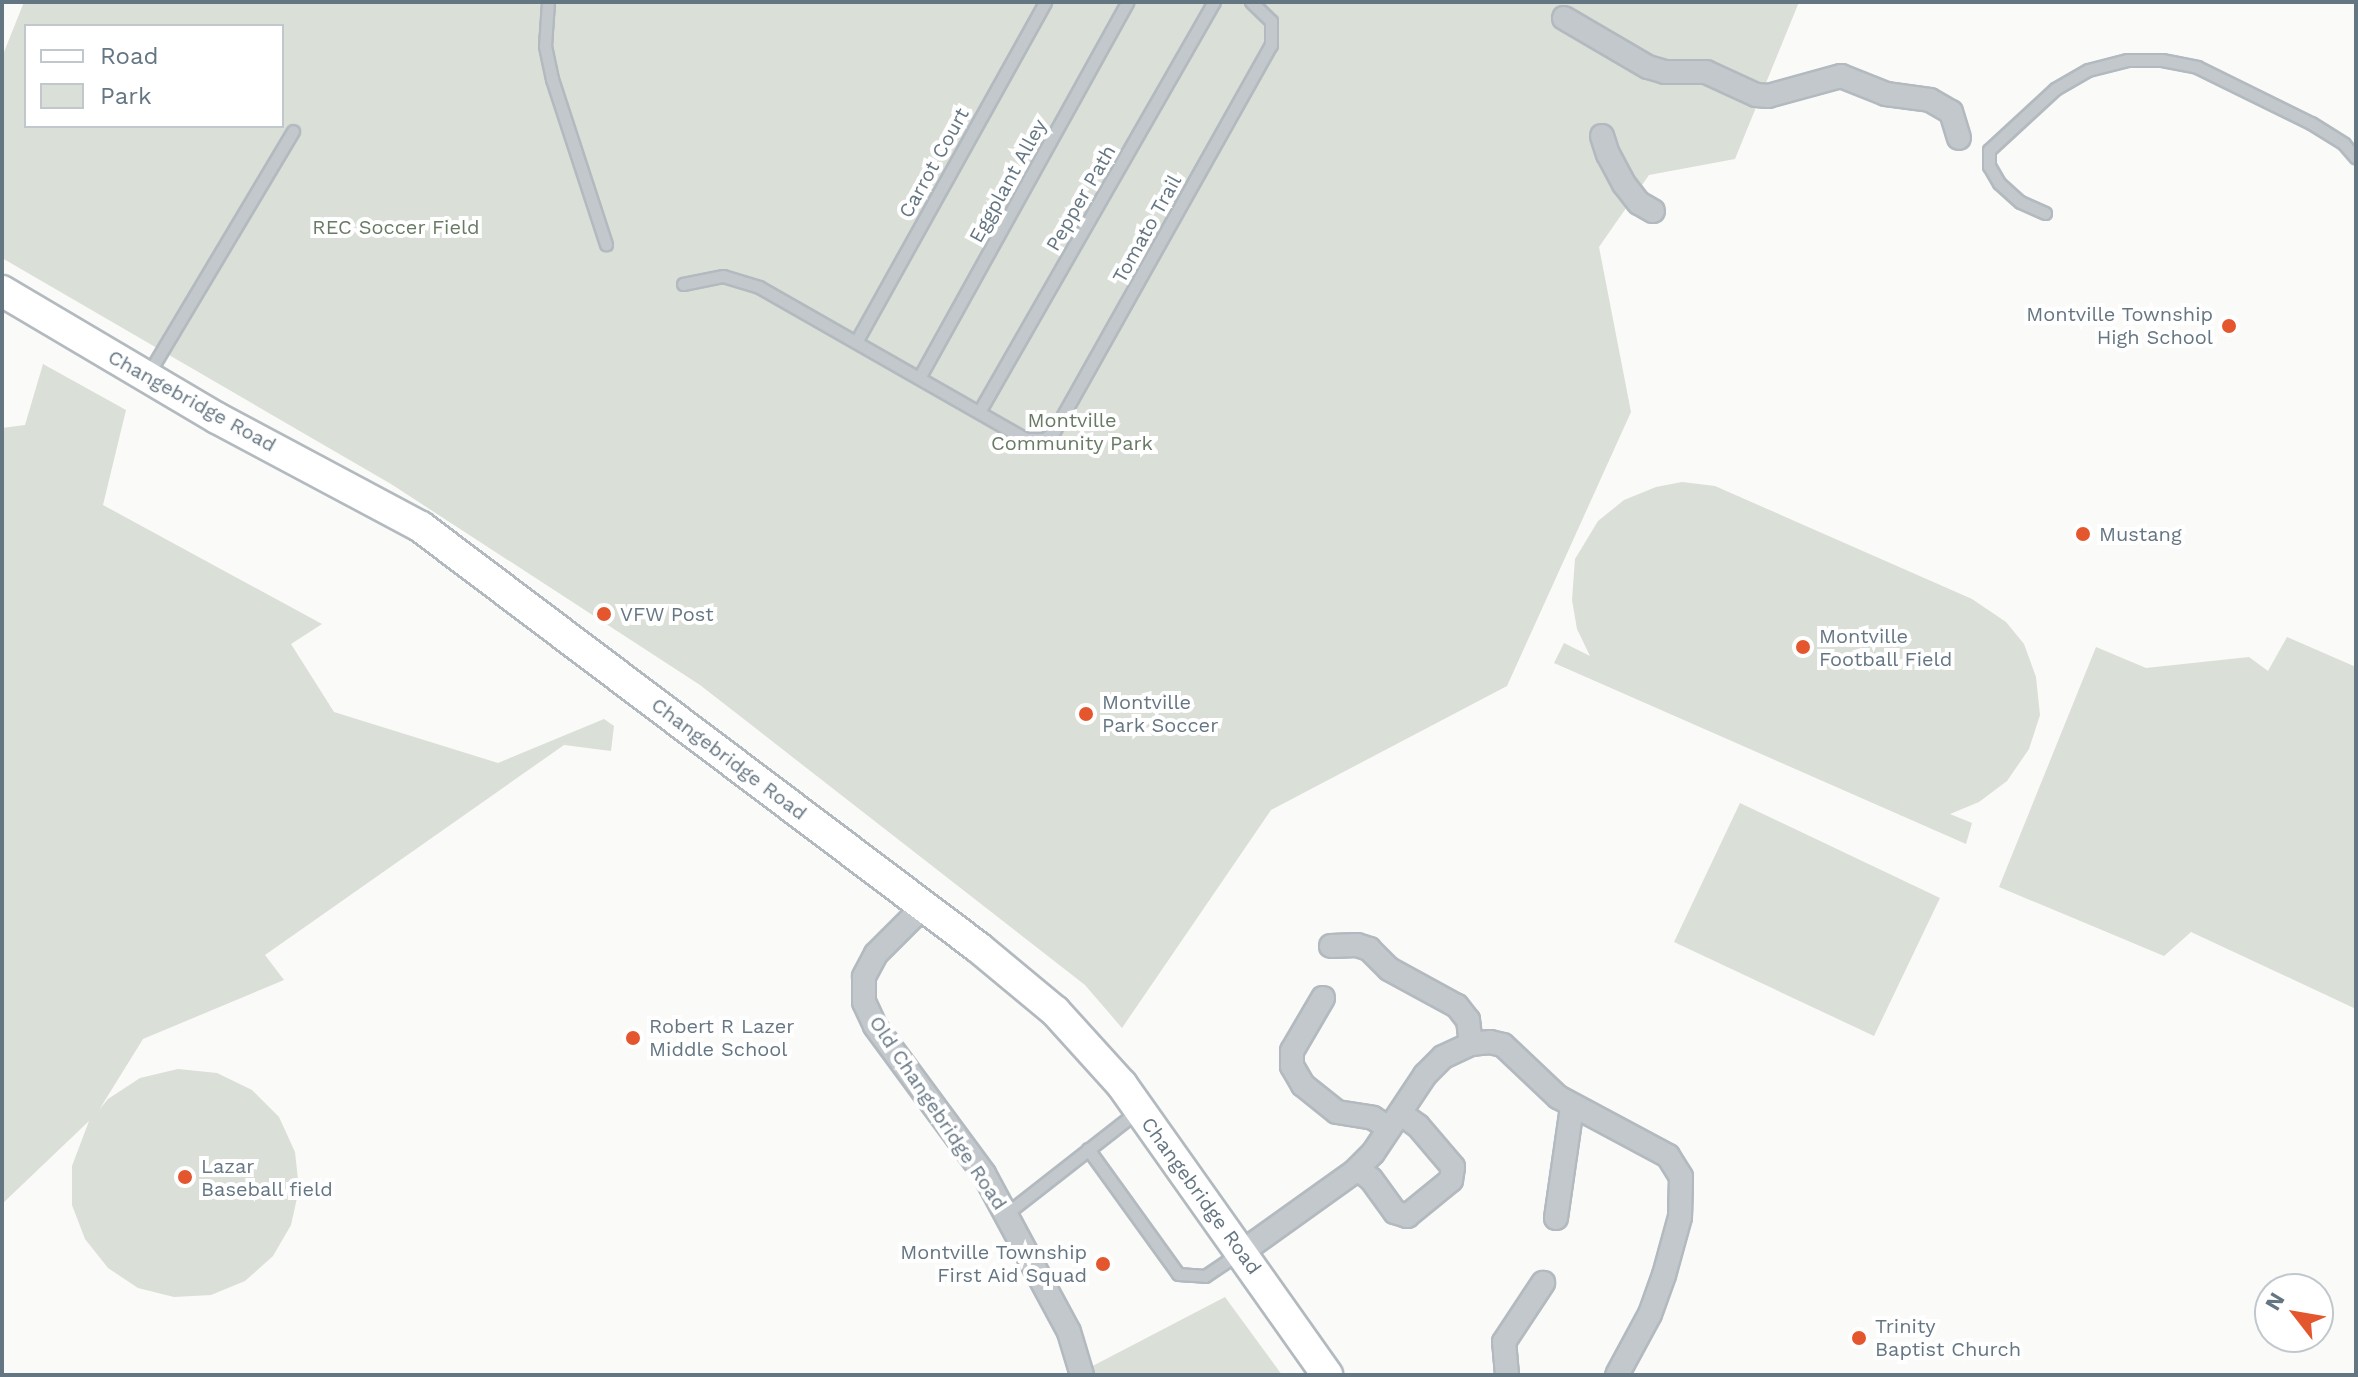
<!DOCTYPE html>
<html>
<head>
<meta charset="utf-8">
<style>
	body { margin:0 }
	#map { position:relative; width:2358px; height:1377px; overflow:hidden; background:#fafaf8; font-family:"Work Sans",sans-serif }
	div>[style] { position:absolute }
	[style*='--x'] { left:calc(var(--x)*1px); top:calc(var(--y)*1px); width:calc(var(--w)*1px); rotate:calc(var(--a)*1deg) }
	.green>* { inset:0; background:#dadfd7 }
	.roads { filter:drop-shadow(2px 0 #b3babf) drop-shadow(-2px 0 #b3babf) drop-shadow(0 2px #b3babf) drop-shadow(0 -2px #b3babf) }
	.lane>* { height:11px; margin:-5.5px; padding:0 5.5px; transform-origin:5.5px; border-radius:5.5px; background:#c3c8cc }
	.street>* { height:22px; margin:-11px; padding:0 11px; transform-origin:11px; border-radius:11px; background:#c3c8cc }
	.secondary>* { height:30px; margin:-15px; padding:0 15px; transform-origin:15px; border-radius:15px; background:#fff }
	.dots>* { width:22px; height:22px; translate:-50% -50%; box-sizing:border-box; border:4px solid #fff; border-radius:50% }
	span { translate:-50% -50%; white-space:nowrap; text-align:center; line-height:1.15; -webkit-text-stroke:8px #fff; paint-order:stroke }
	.street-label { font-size:20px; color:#657683 }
	.park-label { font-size:20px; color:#687a64 }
	.poi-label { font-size:20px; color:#657683 }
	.right { translate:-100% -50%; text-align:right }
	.left { translate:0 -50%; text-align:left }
	.frame { position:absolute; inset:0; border:4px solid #657683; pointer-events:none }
	.legend { position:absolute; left:24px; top:24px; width:260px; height:104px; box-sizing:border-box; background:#fff; border:2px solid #c1c8cd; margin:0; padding:10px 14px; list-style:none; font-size:24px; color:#657683 }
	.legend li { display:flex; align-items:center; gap:16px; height:40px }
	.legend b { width:40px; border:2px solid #c1c8cd }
	.north { position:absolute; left:2254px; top:1273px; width:80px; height:80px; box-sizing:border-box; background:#fff; border:2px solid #c1c8cd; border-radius:50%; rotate:301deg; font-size:22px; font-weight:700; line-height:32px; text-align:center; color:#657683 }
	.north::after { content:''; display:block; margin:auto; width:28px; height:36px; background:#e4572e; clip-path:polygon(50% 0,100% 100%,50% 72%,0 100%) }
</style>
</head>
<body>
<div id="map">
	<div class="green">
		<div style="clip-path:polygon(evenodd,24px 2px,1799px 2px,1735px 159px,1649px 175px,1599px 247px,1631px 412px,1507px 686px,1271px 810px,1122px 1028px,1085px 985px,700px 685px,391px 484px,2px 258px,2px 57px,24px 2px,26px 26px,282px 26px,282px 126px,26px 126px,26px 26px)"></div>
		<div style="clip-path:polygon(43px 364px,126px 410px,103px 505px,322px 624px,291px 644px,334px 712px,498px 763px,604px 719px,614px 726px,611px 751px,564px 745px,265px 955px,284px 980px,143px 1039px,99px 1110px,108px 1099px,140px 1078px,178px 1069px,217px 1073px,252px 1090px,279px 1117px,295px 1152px,299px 1189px,291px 1225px,273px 1256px,245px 1281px,211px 1295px,174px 1297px,138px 1288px,108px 1268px,85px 1239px,72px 1205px,72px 1166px,89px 1121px,2px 1204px,2px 428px,25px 425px)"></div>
		<div style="clip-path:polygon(1682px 482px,1715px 486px,1972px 599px,2006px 622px,2024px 644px,2036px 677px,2040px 715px,2029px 749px,2007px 781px,1979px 802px,1950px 814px,1972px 823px,1966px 844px,1554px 663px,1564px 643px,1590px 656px,1577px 629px,1572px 600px,1575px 559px,1598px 521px,1624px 500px,1656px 487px)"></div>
		<div style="clip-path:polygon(2287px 637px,2356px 667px,2356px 1009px,2191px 932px,2164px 956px,1999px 887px,2096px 647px,2146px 668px,2249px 657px,2268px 671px)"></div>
		<div style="clip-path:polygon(1740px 803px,1940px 898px,1874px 1036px,1674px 942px)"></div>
		<div style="clip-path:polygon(1225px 1297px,1282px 1375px,1084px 1375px,1083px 1371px)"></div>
	</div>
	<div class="roads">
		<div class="lane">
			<div style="--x:548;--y:2;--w:44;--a:93.9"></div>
			<div style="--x:545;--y:46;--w:34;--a:78"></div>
			<div style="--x:552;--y:79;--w:174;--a:71.9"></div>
			<div style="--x:2045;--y:213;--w:27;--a:-156"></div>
			<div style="--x:2020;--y:202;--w:28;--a:-138"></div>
			<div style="--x:1999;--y:183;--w:20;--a:-120"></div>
			<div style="--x:1989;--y:166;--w:16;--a:-90"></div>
			<div style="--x:1989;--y:150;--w:90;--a:-42.7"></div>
			<div style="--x:2055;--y:89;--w:38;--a:-30"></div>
			<div style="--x:2088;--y:70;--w:40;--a:-14.4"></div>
			<div style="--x:2127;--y:60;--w:35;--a:0"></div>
			<div style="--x:2162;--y:60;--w:36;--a:11"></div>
			<div style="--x:2197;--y:67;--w:127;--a:26.2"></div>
			<div style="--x:2311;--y:123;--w:39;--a:32"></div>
			<div style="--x:2344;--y:144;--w:18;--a:49"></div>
			<div style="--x:683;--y:284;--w:41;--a:-11.3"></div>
			<div style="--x:723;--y:276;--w:38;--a:17"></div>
			<div style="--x:759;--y:287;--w:306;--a:29.7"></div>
			<div style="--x:1025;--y:439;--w:19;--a:0"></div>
			<div style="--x:1044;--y:439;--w:11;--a:-34"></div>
			<div style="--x:1053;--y:433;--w:445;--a:-60.7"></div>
			<div style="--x:1271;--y:45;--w:24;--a:-90"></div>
			<div style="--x:1271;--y:21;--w:28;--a:-136"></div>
			<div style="--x:856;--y:342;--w:389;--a:-60.9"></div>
			<div style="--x:147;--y:376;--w:285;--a:-59.2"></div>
			<div style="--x:919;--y:378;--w:430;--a:-61"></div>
			<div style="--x:979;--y:412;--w:473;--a:-60.2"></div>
			<div style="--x:1088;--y:1149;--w:154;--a:54.2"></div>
			<div style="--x:1178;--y:1274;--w:27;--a:4"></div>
			<div style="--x:1205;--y:1276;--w:40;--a:-34"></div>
			<div style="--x:1006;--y:1214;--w:169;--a:-38"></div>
		</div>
		<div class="street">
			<div style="--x:1564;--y:18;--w:97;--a:30.3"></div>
			<div style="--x:1648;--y:67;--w:18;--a:16"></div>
			<div style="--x:1665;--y:72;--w:41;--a:0"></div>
			<div style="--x:1706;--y:72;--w:55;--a:24.7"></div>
			<div style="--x:1756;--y:95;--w:12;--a:5"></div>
			<div style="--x:1768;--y:96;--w:76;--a:-15.3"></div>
			<div style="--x:1841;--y:76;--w:48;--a:21.8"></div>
			<div style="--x:1886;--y:94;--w:44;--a:7.8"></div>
			<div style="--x:1930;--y:100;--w:24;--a:30"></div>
			<div style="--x:1951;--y:112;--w:27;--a:73"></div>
			<div style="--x:1602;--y:136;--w:19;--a:72"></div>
			<div style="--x:1608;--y:154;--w:34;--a:62"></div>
			<div style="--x:1624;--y:184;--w:24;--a:52"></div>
			<div style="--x:1639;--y:203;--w:16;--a:30"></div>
			<div style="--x:924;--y:906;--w:68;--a:135"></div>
			<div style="--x:876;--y:954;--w:26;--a:118"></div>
			<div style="--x:864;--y:977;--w:25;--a:90"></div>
			<div style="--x:864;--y:1002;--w:26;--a:65"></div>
			<div style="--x:875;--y:1026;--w:184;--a:53.6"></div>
			<div style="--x:984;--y:1174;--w:179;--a:61.7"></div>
			<div style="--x:1069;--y:1332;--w:45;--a:73.2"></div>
			<div style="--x:1331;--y:946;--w:26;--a:-2"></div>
			<div style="--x:1357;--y:945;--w:13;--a:18"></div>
			<div style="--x:1369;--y:949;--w:28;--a:45"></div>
			<div style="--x:1389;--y:969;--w:77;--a:28.6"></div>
			<div style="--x:1457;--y:1006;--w:18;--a:52"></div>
			<div style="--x:1468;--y:1020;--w:24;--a:83"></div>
			<div style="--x:1323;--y:998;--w:61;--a:120.3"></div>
			<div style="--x:1292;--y:1051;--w:15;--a:90"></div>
			<div style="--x:1292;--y:1066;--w:22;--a:60"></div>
			<div style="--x:1303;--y:1085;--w:43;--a:38.5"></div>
			<div style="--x:1337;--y:1112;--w:36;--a:9"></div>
			<div style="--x:1373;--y:1118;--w:19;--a:32"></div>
			<div style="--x:1358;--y:1169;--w:16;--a:38"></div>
			<div style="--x:1371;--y:1179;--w:41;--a:54"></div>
			<div style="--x:1395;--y:1212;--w:13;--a:18"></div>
			<div style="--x:1407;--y:1216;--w:57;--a:-39.3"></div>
			<div style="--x:1451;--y:1180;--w:13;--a:-81"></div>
			<div style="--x:1453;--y:1167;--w:54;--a:-130.5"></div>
			<div style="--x:1418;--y:1126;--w:22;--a:-144"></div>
			<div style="--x:1556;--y:1218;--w:112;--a:-81.8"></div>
			<div style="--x:1242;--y:1252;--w:139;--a:-35.6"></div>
			<div style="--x:1355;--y:1171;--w:25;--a:-45"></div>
			<div style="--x:1373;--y:1153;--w:94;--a:-56.3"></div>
			<div style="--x:1425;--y:1075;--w:25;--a:-45"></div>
			<div style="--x:1443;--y:1057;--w:31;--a:-25"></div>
			<div style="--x:1471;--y:1044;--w:19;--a:-6"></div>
			<div style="--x:1490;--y:1042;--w:13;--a:13"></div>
			<div style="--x:1503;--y:1045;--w:76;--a:43.4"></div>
			<div style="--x:1558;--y:1097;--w:125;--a:28.2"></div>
			<div style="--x:1668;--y:1156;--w:25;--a:58"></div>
			<div style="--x:1681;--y:1177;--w:40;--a:91.4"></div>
			<div style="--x:1680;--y:1217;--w:60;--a:105.4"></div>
			<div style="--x:1664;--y:1275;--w:41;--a:109.7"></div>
			<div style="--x:1650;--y:1314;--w:69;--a:118.4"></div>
			<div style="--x:1507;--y:1375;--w:33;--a:-95"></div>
			<div style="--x:1504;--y:1342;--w:71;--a:-56.5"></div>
		</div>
		<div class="secondary">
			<div style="--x:2;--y:291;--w:250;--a:30.6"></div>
			<div style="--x:217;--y:418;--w:231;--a:28.1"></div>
			<div style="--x:421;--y:527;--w:699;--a:37.03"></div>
			<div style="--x:979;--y:948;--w:99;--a:39.7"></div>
			<div style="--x:1055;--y:1011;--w:100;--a:47.8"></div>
			<div style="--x:1122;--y:1085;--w:355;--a:54.7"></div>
		</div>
	</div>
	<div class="dots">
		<div style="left:2229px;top:326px;background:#e4572e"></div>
		<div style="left:2083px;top:534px;background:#e4572e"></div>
		<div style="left:604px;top:614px;background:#e4572e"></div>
		<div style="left:1803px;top:647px;background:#e4572e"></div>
		<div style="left:1086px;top:714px;background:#e4572e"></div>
		<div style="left:633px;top:1038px;background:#e4572e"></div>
		<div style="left:185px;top:1177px;background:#e4572e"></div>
		<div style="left:1103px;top:1264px;background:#e4572e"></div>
		<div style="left:1859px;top:1338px;background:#e4572e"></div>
	</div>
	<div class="street-label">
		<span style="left:934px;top:163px;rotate:-61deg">Carrot Court</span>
		<span style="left:1008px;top:181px;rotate:-61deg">Eggplant Alley</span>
		<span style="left:1081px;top:198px;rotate:-60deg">Pepper Path</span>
		<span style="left:1147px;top:229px;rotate:-61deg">Tomato Trail</span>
		<span style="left:192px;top:401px;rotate:29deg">Changebridge Road</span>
		<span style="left:729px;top:759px;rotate:37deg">Changebridge Road</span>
		<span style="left:938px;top:1113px;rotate:56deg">Old Changebridge Road</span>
		<span style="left:1201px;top:1196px;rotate:54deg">Changebridge Road</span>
	</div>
	<div class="park-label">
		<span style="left:396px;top:227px">REC Soccer Field</span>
		<span style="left:1072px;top:432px">Montville<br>Community Park</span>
	</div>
	<div class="poi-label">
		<span class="right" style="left:2213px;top:326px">Montville Township<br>High School</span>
		<span class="left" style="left:2099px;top:534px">Mustang</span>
		<span class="left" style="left:620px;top:614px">VFW Post</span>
		<span class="left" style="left:1819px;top:648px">Montville<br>Football Field</span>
		<span class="left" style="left:1102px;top:714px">Montville<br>Park Soccer</span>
		<span class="left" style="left:649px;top:1038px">Robert R Lazer<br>Middle School</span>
		<span class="left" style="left:201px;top:1178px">Lazar<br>Baseball field</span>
		<span class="right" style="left:1087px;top:1264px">Montville Township<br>First Aid Squad</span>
		<span class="left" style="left:1875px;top:1338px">Trinity<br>Baptist Church</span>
	</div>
	<div class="frame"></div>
	<ul class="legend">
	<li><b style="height:10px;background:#fff"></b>Road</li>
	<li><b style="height:22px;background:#dadfd7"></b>Park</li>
	</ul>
	<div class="north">N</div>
</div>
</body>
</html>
